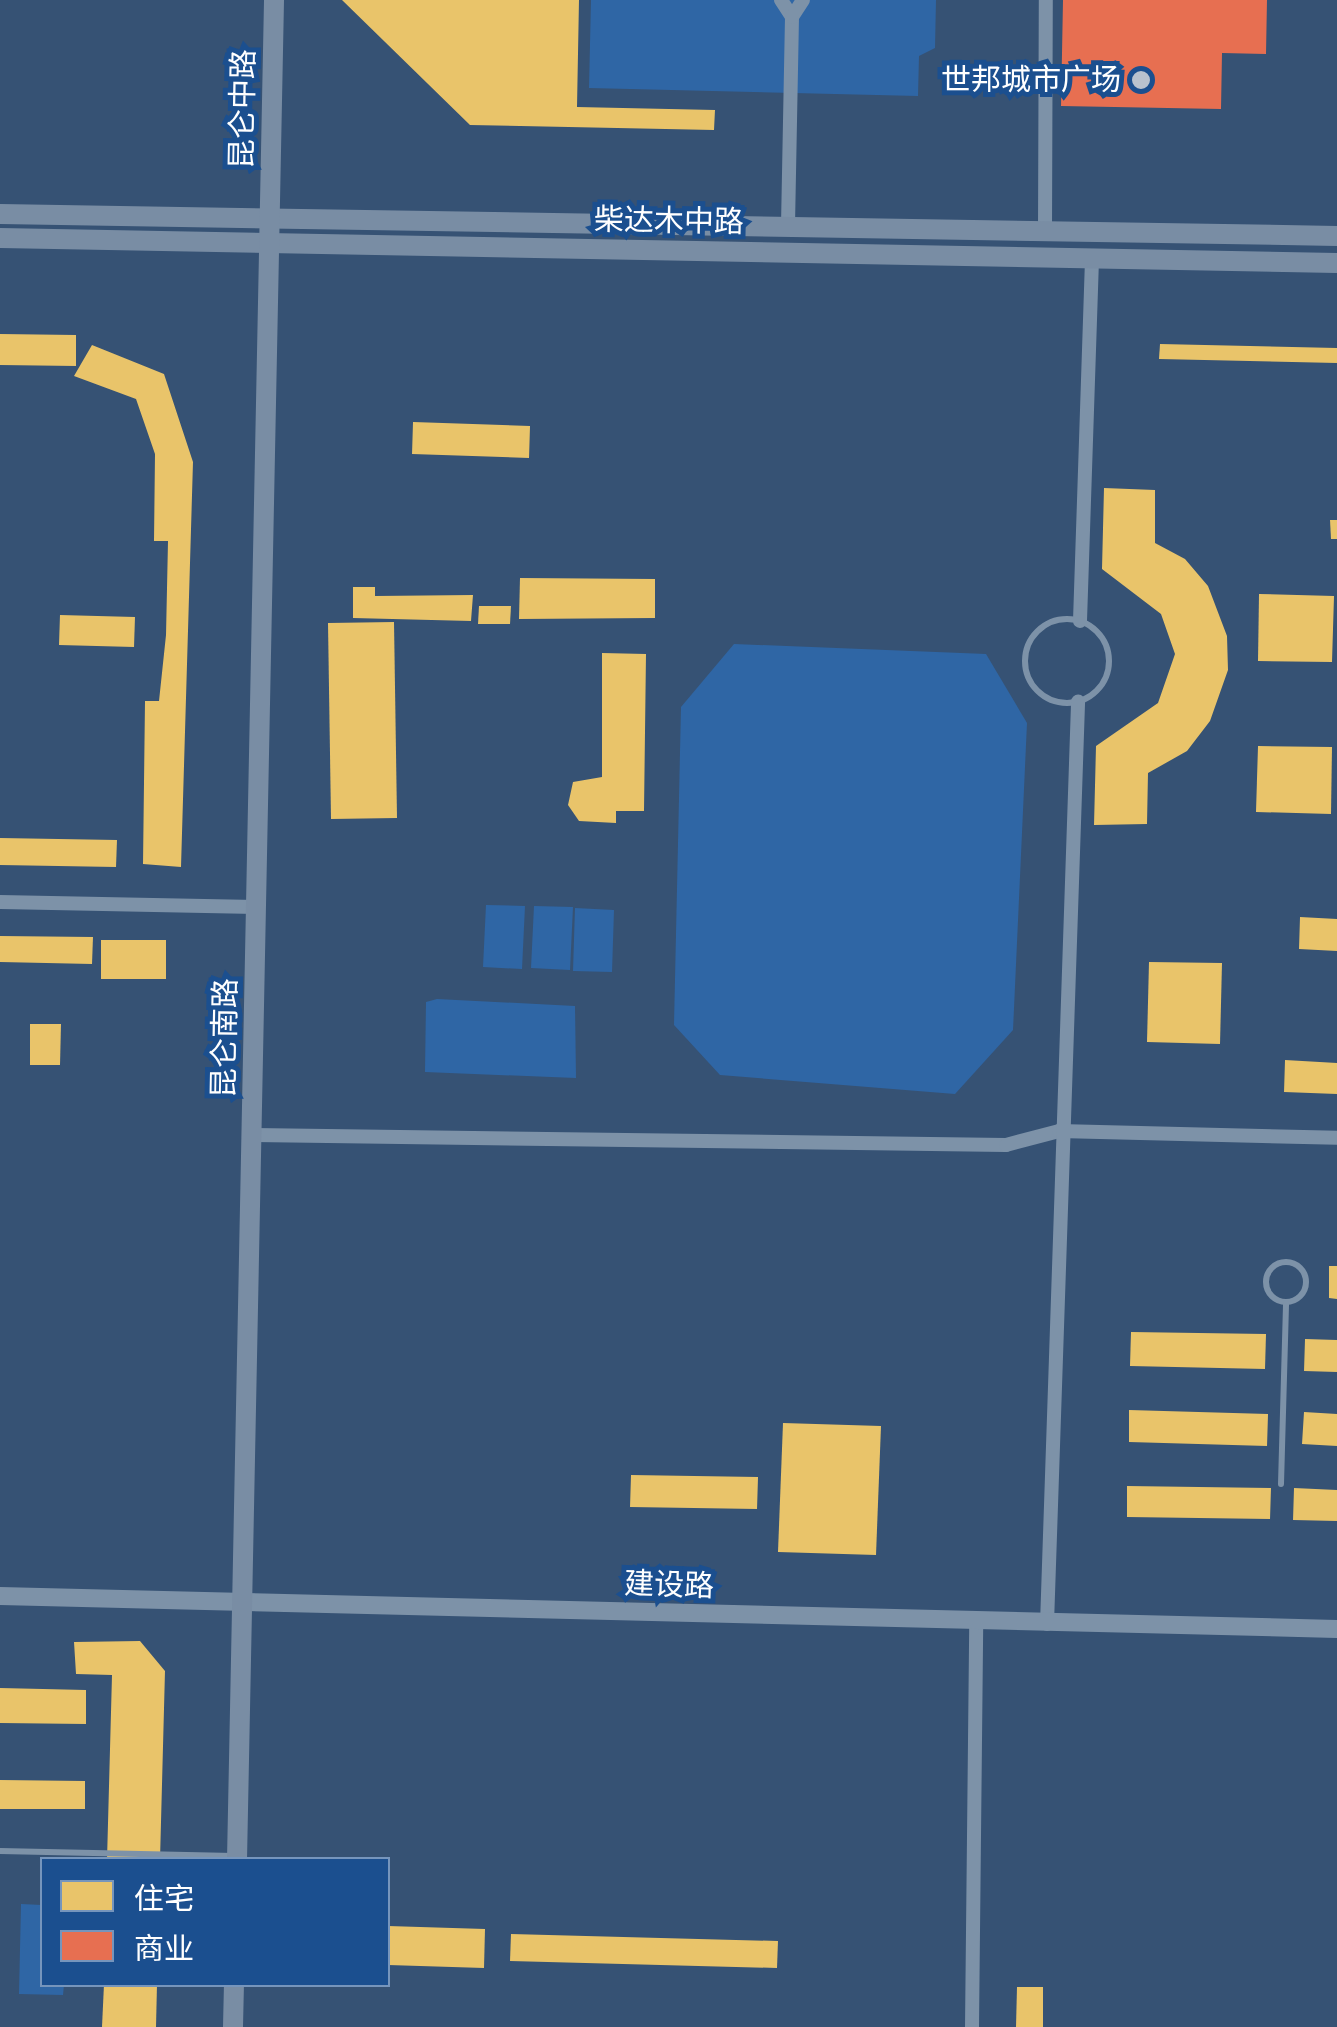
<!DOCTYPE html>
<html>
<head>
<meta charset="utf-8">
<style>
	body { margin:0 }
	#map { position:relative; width:1337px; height:2027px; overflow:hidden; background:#365274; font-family:Karla,"Noto Sans SC",sans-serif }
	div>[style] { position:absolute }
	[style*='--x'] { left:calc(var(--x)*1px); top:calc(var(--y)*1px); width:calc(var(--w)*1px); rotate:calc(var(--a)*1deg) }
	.green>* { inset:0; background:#2f66a5 }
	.homes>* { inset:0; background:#e9c46a }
	.shops>* { inset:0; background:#e76f51 }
	.service>* { height:6px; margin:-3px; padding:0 3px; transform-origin:3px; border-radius:3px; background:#7d92a8 }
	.service>.ring { margin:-3px; padding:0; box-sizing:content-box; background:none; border:6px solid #7d92a8; border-radius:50% }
	.minor>* { height:14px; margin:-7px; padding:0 7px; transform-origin:7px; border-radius:7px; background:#7d92a8 }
	.tertiary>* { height:18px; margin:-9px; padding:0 9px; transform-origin:9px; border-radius:9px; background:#7d92a8 }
	.secondary>* { height:20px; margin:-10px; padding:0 10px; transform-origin:10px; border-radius:10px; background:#798da4 }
	.dots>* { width:28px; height:28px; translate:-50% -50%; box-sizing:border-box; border:5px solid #1b4f8f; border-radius:50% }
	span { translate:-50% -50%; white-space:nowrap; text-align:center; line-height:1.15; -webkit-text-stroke:10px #1b4f8f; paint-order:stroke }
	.poi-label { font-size:30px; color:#fff }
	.right { translate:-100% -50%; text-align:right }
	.street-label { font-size:30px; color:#fff }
	.legend { position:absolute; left:40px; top:1857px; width:350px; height:130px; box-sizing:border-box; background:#1b4f8f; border:2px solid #7695bc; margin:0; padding:12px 18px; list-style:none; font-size:30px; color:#fff }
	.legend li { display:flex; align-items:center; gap:20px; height:50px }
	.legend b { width:50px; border:2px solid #7695bc }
</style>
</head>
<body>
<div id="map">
	<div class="green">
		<div style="clip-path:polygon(591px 0,936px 0,935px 48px,919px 56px,918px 96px,589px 88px)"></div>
		<div style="clip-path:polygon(734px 644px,986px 654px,1027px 723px,1013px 1030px,955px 1094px,720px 1075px,674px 1025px,681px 707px)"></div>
		<div style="clip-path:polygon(486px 905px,525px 906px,522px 969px,483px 967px)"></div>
		<div style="clip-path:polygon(534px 906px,573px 907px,570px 970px,531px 968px)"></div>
		<div style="clip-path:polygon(575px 908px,614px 910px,612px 972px,573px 971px)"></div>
		<div style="clip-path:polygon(437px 999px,575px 1006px,576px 1078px,425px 1072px,426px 1002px)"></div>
		<div style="clip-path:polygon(21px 1904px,42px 1905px,42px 1984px,64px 1985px,63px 1995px,19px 1994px)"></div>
	</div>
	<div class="homes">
		<div style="clip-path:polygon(342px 0,579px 0,577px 107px,715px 110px,714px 130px,470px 125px)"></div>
		<div style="clip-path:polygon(0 334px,76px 335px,76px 366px,0 365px)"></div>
		<div style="clip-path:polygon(1160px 344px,1337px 348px,1337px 363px,1159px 359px)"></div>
		<div style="clip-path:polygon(92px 345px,164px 374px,193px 462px,181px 867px,143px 864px,145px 701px,159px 701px,166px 635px,168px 541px,154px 541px,155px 454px,136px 399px,74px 376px)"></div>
		<div style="clip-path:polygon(413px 422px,530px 426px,529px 458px,412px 454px)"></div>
		<div style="clip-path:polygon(1104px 488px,1155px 490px,1155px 543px,1185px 559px,1208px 586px,1227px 636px,1228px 670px,1210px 721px,1187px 751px,1148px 773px,1147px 824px,1094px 825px,1096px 746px,1158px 703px,1175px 654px,1161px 614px,1102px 569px)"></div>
		<div style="clip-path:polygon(1330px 520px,1337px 520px,1337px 539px,1331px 539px)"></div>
		<div style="clip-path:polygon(520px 578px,655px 579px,655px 618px,519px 619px)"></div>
		<div style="clip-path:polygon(353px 587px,375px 587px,375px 596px,473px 595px,471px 621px,353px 618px)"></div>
		<div style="clip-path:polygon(1259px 594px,1334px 596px,1332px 662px,1258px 661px)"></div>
		<div style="clip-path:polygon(479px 606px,511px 606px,510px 624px,478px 624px)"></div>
		<div style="clip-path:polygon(60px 615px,135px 617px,134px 647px,59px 645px)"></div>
		<div style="clip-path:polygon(394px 622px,397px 818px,331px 819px,328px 623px)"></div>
		<div style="clip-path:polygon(602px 653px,646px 654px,644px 811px,616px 811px,616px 823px,579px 821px,568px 805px,573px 782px,602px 777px)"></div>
		<div style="clip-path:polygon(1258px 746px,1332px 747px,1331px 814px,1256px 812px)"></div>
		<div style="clip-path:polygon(0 838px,117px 840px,116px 867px,0 865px)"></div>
		<div style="clip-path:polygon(1300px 917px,1337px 919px,1337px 951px,1299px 949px)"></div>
		<div style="clip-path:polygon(0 936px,93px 937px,92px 964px,0 962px)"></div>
		<div style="clip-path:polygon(101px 940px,166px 940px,166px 979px,101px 979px)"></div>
		<div style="clip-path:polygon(1149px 962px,1222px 963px,1220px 1044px,1147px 1042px)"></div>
		<div style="clip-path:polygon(30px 1024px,61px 1024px,60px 1065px,30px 1065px)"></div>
		<div style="clip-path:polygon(1285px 1060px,1337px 1063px,1337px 1094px,1284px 1092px)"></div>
		<div style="clip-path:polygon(1329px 1266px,1337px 1266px,1337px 1299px,1329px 1298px)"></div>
		<div style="clip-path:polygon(1131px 1332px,1266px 1334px,1265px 1369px,1130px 1366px)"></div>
		<div style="clip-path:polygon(1305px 1339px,1337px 1340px,1337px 1372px,1304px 1371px)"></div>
		<div style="clip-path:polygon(1129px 1410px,1268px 1414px,1267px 1446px,1129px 1442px)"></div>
		<div style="clip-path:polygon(1304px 1412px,1337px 1414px,1337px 1446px,1302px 1444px)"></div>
		<div style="clip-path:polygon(783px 1423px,881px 1426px,876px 1555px,778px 1552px)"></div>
		<div style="clip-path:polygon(631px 1475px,758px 1477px,757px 1509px,630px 1507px)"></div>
		<div style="clip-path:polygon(1127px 1486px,1271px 1488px,1270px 1519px,1127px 1517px)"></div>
		<div style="clip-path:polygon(1294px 1488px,1337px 1490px,1337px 1521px,1293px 1520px)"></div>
		<div style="clip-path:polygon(140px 1641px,165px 1671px,160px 1860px,107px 1860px,112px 1675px,76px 1674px,74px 1642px)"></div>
		<div style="clip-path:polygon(0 1688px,86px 1690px,86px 1724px,0 1723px)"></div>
		<div style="clip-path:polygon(0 1780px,85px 1781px,85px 1809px,0 1809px)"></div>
		<div style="clip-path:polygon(388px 1926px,485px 1929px,484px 1968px,388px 1965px)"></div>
		<div style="clip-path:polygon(511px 1934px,778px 1941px,777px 1968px,510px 1961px)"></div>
		<div style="clip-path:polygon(104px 1984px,157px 1984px,156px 2027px,102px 2027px)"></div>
		<div style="clip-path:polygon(1017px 1987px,1043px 1987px,1043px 2027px,1016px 2027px)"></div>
	</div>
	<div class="shops">
		<div style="clip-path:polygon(1063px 0,1267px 0,1266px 54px,1222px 53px,1221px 109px,1061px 106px)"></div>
	</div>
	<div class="service">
		<div class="ring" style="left:1025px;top:619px;width:78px;height:78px"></div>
		<div class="ring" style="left:1266px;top:1262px;width:34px;height:34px"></div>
		<div style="--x:1281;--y:1484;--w:181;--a:-88.4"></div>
		<div style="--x:0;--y:1851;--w:234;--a:1.2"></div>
	</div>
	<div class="minor">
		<div style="--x:781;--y:0;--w:20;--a:57"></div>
		<div style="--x:792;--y:17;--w:210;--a:91.1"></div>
		<div style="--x:792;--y:17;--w:20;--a:-57"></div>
		<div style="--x:1045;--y:231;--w:231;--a:-89.8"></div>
		<div style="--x:1080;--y:621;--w:361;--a:-88.1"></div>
		<div style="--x:0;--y:902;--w:258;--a:1.1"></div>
		<div style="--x:252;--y:1135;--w:754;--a:0.76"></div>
		<div style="--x:1006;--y:1145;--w:55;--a:-14.8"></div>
		<div style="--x:1059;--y:1131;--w:278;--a:1.4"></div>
		<div style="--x:1047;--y:1624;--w:923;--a:-88.07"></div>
		<div style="--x:972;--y:2027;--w:405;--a:-89.4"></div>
	</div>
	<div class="tertiary">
		<div style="--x:0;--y:1596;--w:1337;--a:1.41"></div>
	</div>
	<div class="secondary">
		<div style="--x:0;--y:214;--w:1337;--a:0.94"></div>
		<div style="--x:0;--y:238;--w:1337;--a:1.07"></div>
		<div style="--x:237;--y:1860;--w:1860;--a:-88.86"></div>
		<div style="--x:233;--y:2027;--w:43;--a:-88.7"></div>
	</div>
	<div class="dots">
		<div style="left:1141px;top:80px;background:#b9c2ce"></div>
	</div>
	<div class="poi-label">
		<span class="right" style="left:1121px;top:80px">世邦城市广场</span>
	</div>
	<div class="street-label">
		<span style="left:243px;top:109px;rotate:-89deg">昆仑中路</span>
		<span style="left:669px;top:221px;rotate:1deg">柴达木中路</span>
		<span style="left:225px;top:1038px;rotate:-89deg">昆仑南路</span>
		<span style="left:669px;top:1585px;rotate:2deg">建设路</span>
	</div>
	<ul class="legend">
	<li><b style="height:28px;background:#e9c46a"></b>住宅</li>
	<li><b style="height:28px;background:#e76f51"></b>商业</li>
	</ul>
</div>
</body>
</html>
